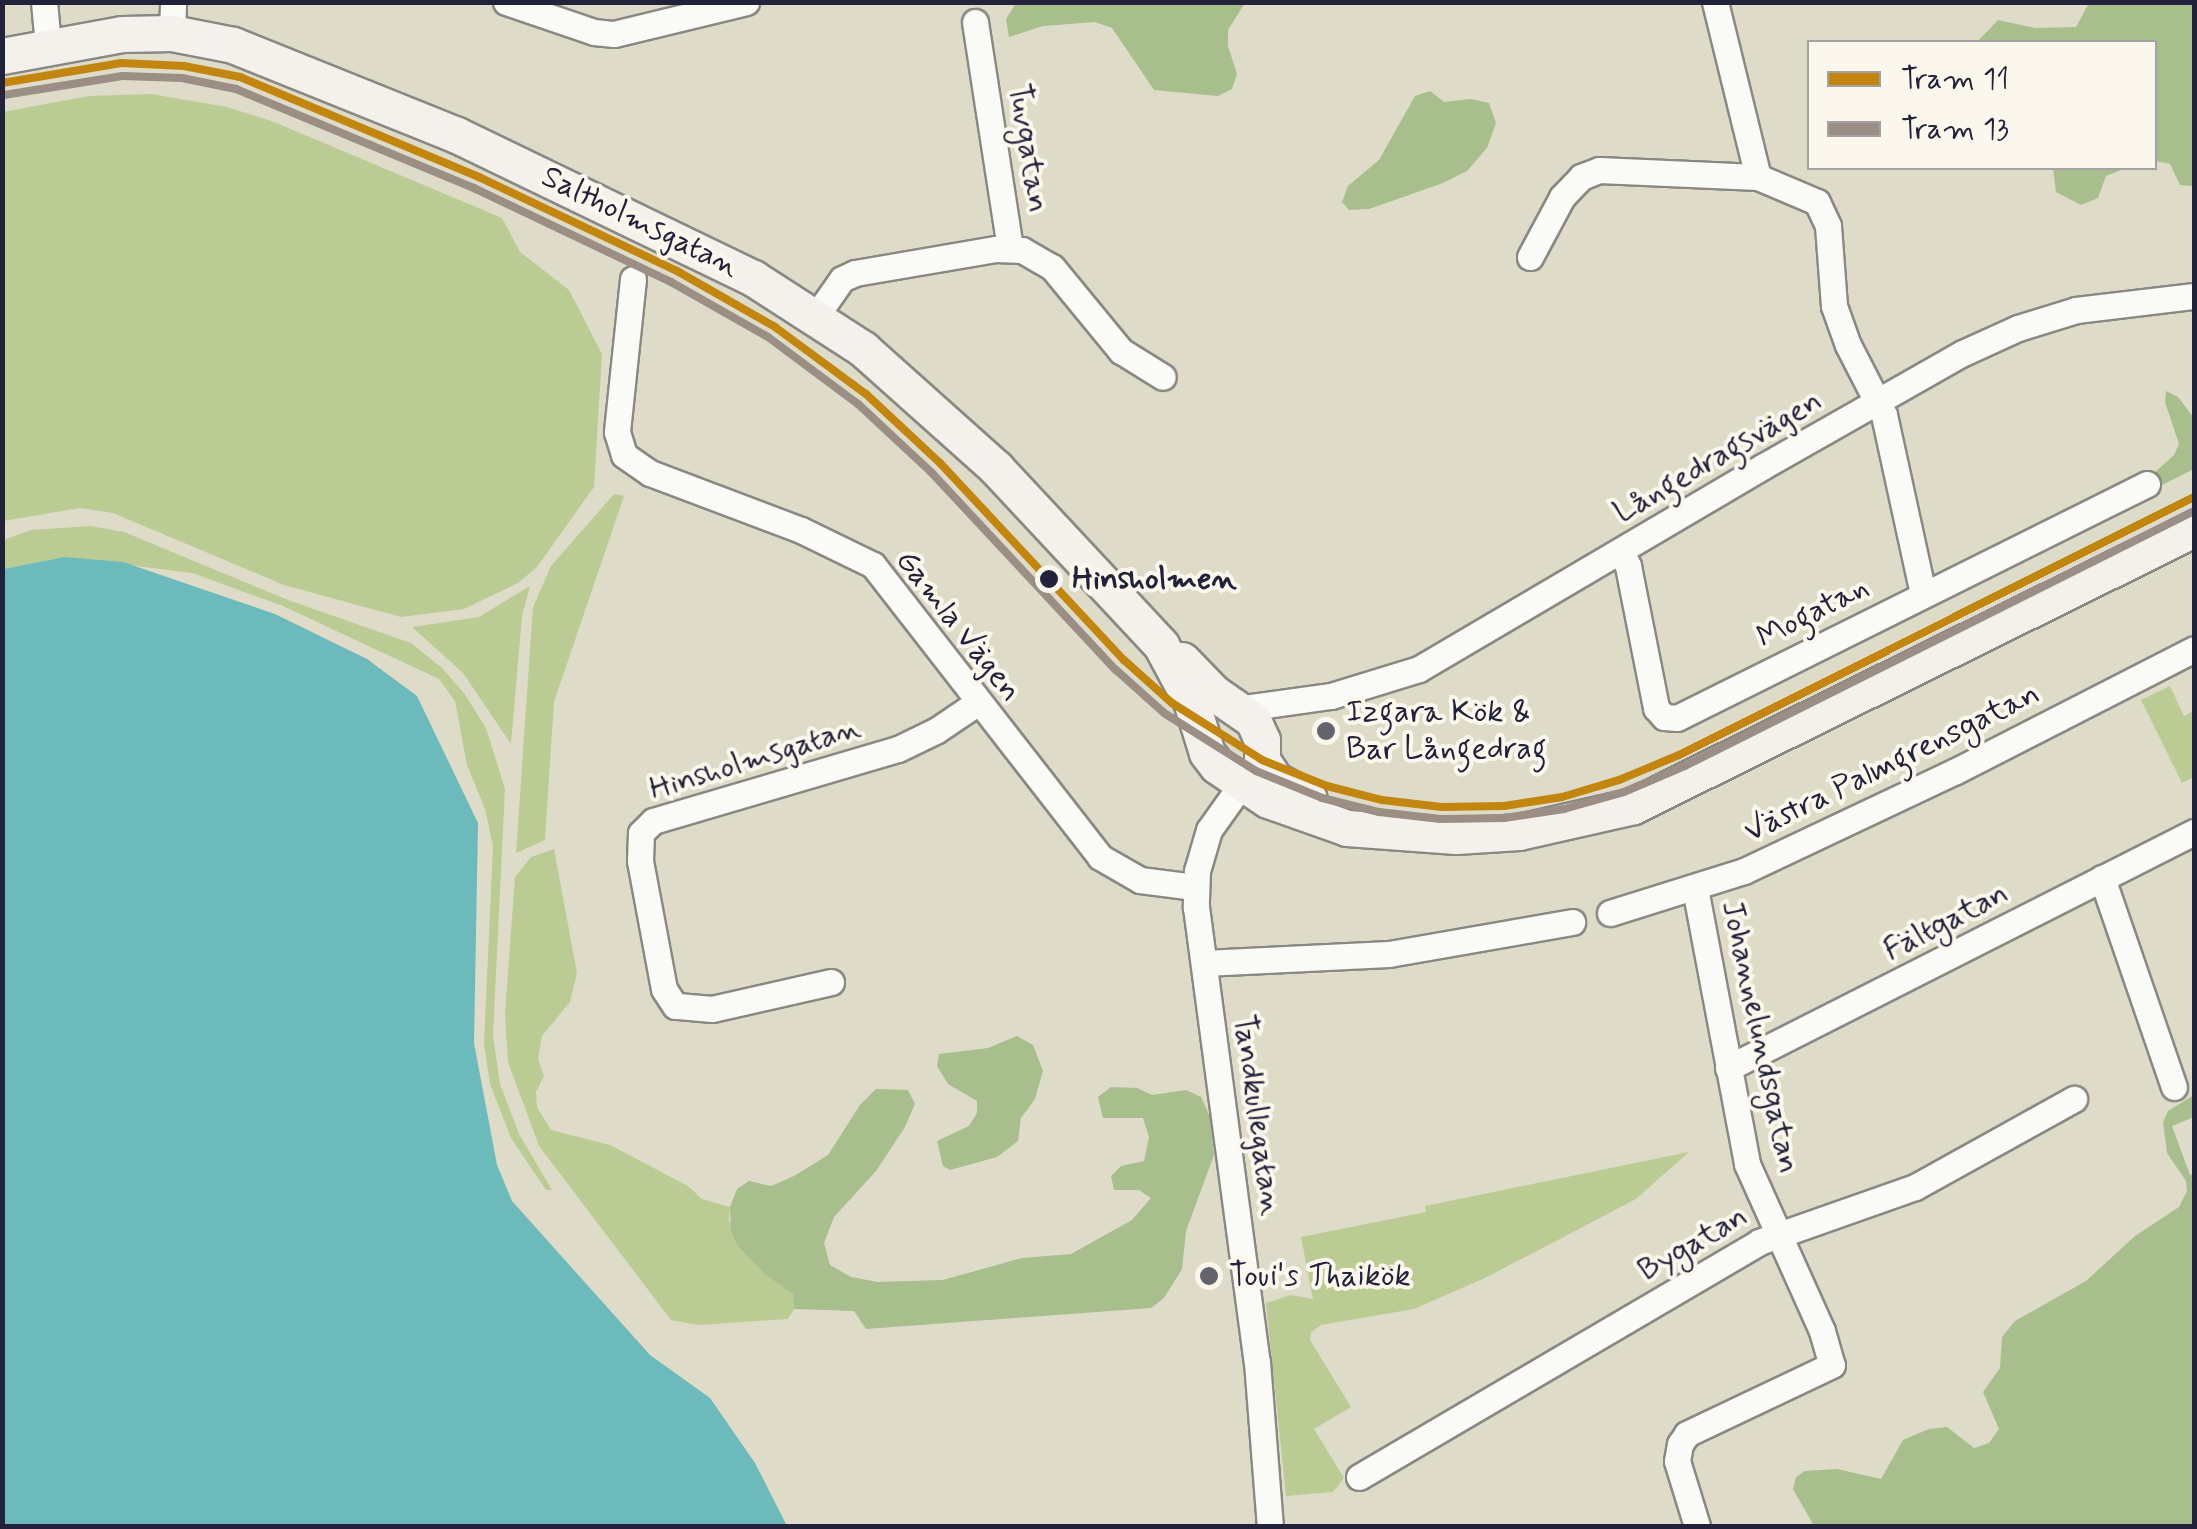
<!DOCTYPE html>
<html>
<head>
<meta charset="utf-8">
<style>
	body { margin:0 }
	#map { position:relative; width:2197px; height:1529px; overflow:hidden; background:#dedbc8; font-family:Mynerve,sans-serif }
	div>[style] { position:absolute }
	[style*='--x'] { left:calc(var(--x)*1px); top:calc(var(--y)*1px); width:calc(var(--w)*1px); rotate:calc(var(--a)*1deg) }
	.green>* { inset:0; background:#bacc94 }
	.forest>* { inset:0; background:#a9be8d }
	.water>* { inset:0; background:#6cbabb }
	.roads { filter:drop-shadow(2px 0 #8a8883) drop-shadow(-2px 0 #8a8883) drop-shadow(0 2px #8a8883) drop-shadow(0 -2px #8a8883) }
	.street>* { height:25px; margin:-12.5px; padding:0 12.5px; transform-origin:12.5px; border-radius:12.5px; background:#fafaf7 }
	.secondary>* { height:35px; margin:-17.5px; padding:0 17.5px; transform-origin:17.5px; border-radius:17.5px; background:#f4f1ed }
	.tram-1>* { height:8px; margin:-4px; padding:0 4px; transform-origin:4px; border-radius:4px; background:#c2850f }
	.tram-2>* { height:8px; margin:-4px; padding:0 4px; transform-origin:4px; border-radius:4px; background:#9b8e85 }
	.dots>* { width:28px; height:28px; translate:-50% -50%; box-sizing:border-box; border:5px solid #fbf7ec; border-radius:50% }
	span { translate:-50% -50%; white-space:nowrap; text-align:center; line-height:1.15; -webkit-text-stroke:8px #fbf7ec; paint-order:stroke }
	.street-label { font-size:32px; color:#22223b }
	.stop-label { font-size:32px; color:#22223b; font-weight:700 }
	.left { translate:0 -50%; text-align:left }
	.poi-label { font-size:32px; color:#22223b }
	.frame { position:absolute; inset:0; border:5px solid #22223b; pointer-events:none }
	.legend { position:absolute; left:1807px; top:40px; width:350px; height:130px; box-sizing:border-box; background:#fbf7ec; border:2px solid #a4a2a5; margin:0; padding:12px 18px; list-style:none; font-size:30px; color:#22223b }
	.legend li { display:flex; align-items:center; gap:20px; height:50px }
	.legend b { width:50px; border:2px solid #a4a2a5 }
</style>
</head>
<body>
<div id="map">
	<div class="green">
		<div style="clip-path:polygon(151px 94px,227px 107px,274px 122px,502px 218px,520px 252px,569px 290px,602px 354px,594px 487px,537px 567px,518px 583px,464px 609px,401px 617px,284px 585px,113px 513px,80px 508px,3px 521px,3px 112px,89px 96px)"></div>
		<div style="clip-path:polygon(614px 494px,624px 496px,554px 702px,545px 840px,516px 853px,533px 607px,551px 566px)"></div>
		<div style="clip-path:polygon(91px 526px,124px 532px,288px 600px,411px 643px,442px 668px,464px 693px,486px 728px,505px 789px,493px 1035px,500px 1084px,519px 1134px,552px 1190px,546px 1190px,511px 1138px,490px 1084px,484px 1044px,493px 846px,485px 809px,467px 765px,455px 701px,439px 679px,283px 606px,192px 573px,64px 557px,3px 569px,3px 540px,31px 530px)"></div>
		<div style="clip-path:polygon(530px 586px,522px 616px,511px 744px,463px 673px,412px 627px,479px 617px)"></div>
		<div style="clip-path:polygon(2170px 686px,2184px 716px,2194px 711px,2194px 777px,2182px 783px,2141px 700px)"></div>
		<div style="clip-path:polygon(554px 849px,577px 973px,570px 1002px,542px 1036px,538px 1059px,544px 1076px,536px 1092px,537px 1107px,551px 1130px,610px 1145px,688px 1186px,702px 1199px,730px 1207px,729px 1221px,793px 1294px,794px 1309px,788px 1319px,699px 1325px,671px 1320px,539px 1146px,508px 1062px,505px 1014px,515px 877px,531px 857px)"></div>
		<div style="clip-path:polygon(1689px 1152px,1636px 1199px,1487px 1277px,1414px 1309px,1321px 1325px,1311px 1332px,1310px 1340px,1351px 1407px,1314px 1429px,1344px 1478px,1333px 1492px,1286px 1496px,1266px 1303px,1291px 1295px,1313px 1299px,1301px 1237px,1426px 1212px,1425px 1206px)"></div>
	</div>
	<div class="forest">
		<div style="clip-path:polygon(1016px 3px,1245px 3px,1228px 30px,1228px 46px,1237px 74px,1232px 89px,1218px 96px,1154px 90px,1112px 28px,1095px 22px,1043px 26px,1009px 37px,1006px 19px)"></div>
		<div style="clip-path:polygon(2089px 3px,2194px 3px,2194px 186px,2180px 185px,2170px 164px,2155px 161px,2154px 42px,1977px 42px,1998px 20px,2035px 28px,2076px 27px)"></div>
		<div style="clip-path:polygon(1430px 91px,1444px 102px,1471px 99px,1489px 103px,1496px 123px,1487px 148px,1467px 171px,1443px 183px,1369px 209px,1349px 210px,1342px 202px,1348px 186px,1379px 160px,1415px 96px)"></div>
		<div style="clip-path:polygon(2053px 168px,2126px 168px,2106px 176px,2098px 198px,2081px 205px,2056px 192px)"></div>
		<div style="clip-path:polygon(2166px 391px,2178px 397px,2194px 418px,2194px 469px,2162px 485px,2152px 475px,2174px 455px,2179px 444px,2165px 402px)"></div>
		<div style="clip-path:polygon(1017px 1036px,1033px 1045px,1043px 1071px,1035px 1099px,1021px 1118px,1018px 1141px,997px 1157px,950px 1170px,943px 1166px,937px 1141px,969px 1126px,977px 1113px,977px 1101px,948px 1084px,937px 1066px,939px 1054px,988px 1048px)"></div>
		<div style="clip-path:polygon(1111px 1087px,1137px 1088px,1152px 1095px,1186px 1090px,1201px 1097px,1210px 1117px,1214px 1155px,1186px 1231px,1182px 1269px,1164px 1298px,1151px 1308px,866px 1329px,854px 1311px,794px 1309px,793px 1294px,765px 1274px,737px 1245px,731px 1231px,730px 1207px,737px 1189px,749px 1181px,771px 1186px,794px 1176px,828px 1155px,860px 1105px,876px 1089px,908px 1090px,915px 1104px,905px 1127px,876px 1171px,834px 1217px,824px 1243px,830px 1265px,851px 1277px,878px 1282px,943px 1280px,1022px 1258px,1071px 1254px,1132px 1220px,1151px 1198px,1139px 1190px,1114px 1190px,1111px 1176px,1121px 1166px,1144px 1161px,1149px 1137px,1143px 1118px,1103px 1118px,1098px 1097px)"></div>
		<div style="clip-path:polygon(2194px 1095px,2194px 1117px,2172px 1126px,2190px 1175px,2194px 1174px,2194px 1526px,1814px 1526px,1793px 1489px,1796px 1477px,1805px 1471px,1837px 1469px,1881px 1479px,1903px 1440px,1929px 1429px,1947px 1427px,1974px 1448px,1989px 1443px,1999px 1429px,1983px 1392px,2000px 1368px,2002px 1337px,2015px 1321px,2086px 1281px,2135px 1236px,2179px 1207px,2187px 1191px,2186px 1181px,2167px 1153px,2163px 1122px,2168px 1111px)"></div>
	</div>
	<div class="water">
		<div style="clip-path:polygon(64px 557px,123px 562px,275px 614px,367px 659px,417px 696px,478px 823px,474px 1043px,497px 1165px,512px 1201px,650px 1355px,710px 1398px,755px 1463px,787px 1526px,3px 1526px,3px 569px)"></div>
	</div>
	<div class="roads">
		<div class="street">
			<div style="--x:44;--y:2;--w:43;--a:84.7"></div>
			<div style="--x:506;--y:2;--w:93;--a:18.8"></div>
			<div style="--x:594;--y:32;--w:20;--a:6"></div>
			<div style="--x:614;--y:34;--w:136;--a:-13.6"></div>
			<div style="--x:1715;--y:2;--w:180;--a:76.2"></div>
			<div style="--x:975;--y:22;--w:229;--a:81.2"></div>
			<div style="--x:172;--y:33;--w:31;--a:-88"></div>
			<div style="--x:1530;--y:257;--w:68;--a:-61.9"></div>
			<div style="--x:1562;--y:197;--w:28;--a:-46"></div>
			<div style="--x:1581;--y:177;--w:19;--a:-21"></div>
			<div style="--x:1599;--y:170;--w:159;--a:2.5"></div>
			<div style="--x:1758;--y:177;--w:64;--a:23"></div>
			<div style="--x:1817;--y:202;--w:26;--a:65"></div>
			<div style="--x:1828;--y:226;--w:80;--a:85.7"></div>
			<div style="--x:1834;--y:306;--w:41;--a:70.3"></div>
			<div style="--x:1848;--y:345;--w:79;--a:62.8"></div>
			<div style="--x:1884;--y:415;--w:183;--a:77.7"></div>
			<div style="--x:633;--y:279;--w:154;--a:96"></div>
			<div style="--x:617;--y:432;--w:24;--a:73"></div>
			<div style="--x:624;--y:455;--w:32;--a:35"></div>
			<div style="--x:650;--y:473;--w:161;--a:20.7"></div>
			<div style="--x:801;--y:530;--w:80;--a:25.9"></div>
			<div style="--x:873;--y:565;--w:370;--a:52.1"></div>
			<div style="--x:1100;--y:857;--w:46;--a:29.9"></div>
			<div style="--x:1140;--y:880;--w:55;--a:7.3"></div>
			<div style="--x:816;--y:316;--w:45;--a:-54.9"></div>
			<div style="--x:842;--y:279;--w:14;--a:-25"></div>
			<div style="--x:855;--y:273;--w:143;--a:-9.7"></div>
			<div style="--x:996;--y:249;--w:26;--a:2"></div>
			<div style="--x:1022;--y:250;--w:34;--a:30"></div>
			<div style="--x:1052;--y:267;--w:109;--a:50.6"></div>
			<div style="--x:1121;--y:351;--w:49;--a:31.8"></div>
			<div style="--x:1621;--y:552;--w:16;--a:63"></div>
			<div style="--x:1628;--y:566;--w:145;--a:78.8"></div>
			<div style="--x:1656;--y:708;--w:12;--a:48"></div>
			<div style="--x:1664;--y:717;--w:13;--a:4"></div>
			<div style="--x:1677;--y:718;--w:525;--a:-26.47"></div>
			<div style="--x:1237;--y:709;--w:95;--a:-7.9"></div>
			<div style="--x:1331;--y:696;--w:92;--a:-17.1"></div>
			<div style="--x:1419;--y:669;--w:398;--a:-30.5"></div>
			<div style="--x:1762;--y:467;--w:231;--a:-29.6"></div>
			<div style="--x:1963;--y:353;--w:60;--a:-24.4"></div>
			<div style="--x:2018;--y:328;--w:61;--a:-17.2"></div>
			<div style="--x:2076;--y:310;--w:119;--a:-6.8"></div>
			<div style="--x:1241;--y:785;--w:55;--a:125.4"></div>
			<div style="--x:1209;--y:830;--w:43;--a:106.3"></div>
			<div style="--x:1197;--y:871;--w:36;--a:92"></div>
			<div style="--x:1196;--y:907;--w:459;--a:82.4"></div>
			<div style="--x:1257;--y:1362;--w:165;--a:85.5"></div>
			<div style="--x:2102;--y:878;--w:221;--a:71"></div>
			<div style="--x:1695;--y:888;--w:281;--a:79.3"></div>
			<div style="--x:1747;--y:1164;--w:183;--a:65.8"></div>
			<div style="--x:1822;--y:1331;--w:35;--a:74"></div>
			<div style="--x:1832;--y:1365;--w:161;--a:154.6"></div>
			<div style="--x:1687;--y:1434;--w:12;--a:125"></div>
			<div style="--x:1680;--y:1444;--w:17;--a:100"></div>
			<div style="--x:1677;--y:1461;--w:68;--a:72.9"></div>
			<div style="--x:1610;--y:913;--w:140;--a:-17.4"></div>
			<div style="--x:1744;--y:871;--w:234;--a:-25.3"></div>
			<div style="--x:1956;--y:771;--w:267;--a:-27.1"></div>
			<div style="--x:1204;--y:963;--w:185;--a:-2.8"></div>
			<div style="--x:1389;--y:954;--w:186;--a:-9.9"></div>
			<div style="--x:831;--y:982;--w:122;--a:167.2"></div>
			<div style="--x:712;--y:1009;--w:37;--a:-175"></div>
			<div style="--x:675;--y:1006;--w:20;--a:-123"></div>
			<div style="--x:664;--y:989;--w:130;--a:-100.6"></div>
			<div style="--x:640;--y:861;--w:28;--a:-88"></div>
			<div style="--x:641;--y:833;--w:17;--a:-45"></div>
			<div style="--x:653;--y:821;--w:255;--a:-16.4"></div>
			<div style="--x:898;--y:749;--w:43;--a:-26"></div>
			<div style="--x:937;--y:730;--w:48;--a:-34"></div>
			<div style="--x:1728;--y:1068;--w:522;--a:-26.86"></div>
			<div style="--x:1359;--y:1477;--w:464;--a:-30.4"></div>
			<div style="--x:1759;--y:1242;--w:165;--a:-19.4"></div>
			<div style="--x:1915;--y:1187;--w:182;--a:-29"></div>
		</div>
		<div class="secondary">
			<div style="--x:2;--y:56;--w:122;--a:-10.4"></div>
			<div style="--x:122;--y:34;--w:50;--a:-1.1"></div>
			<div style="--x:172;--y:33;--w:62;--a:11.1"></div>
			<div style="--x:233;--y:45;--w:241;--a:21.9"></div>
			<div style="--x:457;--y:135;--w:329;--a:25.8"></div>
			<div style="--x:753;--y:278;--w:131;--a:32.8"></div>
			<div style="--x:863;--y:349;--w:178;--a:41.8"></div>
			<div style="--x:996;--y:468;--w:242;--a:47"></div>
			<div style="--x:1161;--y:645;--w:64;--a:61.8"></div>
			<div style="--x:1191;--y:701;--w:54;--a:72.9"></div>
			<div style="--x:1207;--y:753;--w:16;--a:52"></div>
			<div style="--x:1217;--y:766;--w:61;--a:33.7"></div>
			<div style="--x:1268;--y:800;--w:84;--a:19.5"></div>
			<div style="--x:1347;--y:828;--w:109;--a:4.2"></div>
			<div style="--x:1456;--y:836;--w:63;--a:-3.6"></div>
			<div style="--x:1519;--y:832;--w:117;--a:-12.8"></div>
			<div style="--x:1633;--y:806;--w:626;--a:-26.28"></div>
			<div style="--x:1182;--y:660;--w:46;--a:45.9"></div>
			<div style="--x:1214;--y:693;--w:47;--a:34.7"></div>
			<div style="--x:1253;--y:720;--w:22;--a:66"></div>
			<div style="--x:1262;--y:740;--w:20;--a:90"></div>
			<div style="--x:1262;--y:760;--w:24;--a:57"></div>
			<div style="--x:1275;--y:780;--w:38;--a:28"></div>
		</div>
	</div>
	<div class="tram-1">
		<div style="--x:2;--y:83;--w:121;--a:-9.5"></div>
		<div style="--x:121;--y:63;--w:63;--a:2.7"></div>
		<div style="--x:184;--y:66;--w:57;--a:11.1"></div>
		<div style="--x:240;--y:77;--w:259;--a:22.7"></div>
		<div style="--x:479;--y:177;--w:219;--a:25.4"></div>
		<div style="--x:677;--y:271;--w:113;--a:29.7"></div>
		<div style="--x:775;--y:327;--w:113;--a:36.4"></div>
		<div style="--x:866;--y:394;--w:101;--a:43"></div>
		<div style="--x:940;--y:463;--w:270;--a:47"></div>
		<div style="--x:1124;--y:660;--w:64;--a:41.9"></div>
		<div style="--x:1172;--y:703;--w:107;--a:32.3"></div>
		<div style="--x:1262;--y:760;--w:70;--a:21.8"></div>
		<div style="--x:1327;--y:786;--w:57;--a:14.3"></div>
		<div style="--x:1382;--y:800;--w:60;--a:6.7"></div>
		<div style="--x:1442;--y:807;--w:62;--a:-0.9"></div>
		<div style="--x:1504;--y:806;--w:59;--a:-8.8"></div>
		<div style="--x:1562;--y:797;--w:59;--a:-16.6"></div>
		<div style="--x:1619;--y:780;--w:65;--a:-22.6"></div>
		<div style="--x:1679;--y:755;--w:576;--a:-26.61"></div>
	</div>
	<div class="tram-2">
		<div style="--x:4;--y:95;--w:120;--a:-9.1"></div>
		<div style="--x:122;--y:76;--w:60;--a:1.9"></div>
		<div style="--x:182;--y:78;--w:55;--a:11.5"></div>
		<div style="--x:236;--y:89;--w:258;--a:22.6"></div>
		<div style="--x:474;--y:188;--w:218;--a:25.5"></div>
		<div style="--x:671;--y:282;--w:112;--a:29.6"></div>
		<div style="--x:768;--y:337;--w:112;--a:36.7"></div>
		<div style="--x:858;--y:404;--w:100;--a:43"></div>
		<div style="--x:931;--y:472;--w:270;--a:47"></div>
		<div style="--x:1115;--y:669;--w:66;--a:41.9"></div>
		<div style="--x:1164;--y:713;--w:109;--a:32.2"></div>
		<div style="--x:1256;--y:771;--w:71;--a:22.2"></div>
		<div style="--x:1322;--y:798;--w:59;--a:13.8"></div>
		<div style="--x:1379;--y:812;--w:62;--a:6.4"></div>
		<div style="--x:1441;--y:819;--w:63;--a:-0.9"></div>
		<div style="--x:1504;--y:818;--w:61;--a:-8.5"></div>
		<div style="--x:1564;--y:809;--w:62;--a:-15.8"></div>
		<div style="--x:1624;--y:792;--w:66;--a:-23.1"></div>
		<div style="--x:1685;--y:766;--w:569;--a:-26.61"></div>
	</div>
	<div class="dots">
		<div style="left:1049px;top:579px;background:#22223b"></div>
		<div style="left:1326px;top:731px;background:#64636c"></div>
		<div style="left:1209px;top:1276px;background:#64636c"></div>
	</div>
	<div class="street-label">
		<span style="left:1028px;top:148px;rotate:81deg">Tuvgatan</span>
		<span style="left:640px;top:222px;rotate:26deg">Saltholmsgatan</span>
		<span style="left:1718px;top:457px;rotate:-30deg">Långedragsvägen</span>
		<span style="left:1813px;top:613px;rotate:-27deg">Mogatan</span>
		<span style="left:958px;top:626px;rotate:52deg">Gamla Vägen</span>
		<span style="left:755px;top:759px;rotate:-17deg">Hinsholmsgatan</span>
		<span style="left:1892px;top:763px;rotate:-26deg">Västra Palmgrensgatan</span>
		<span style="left:1946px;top:922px;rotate:-27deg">Fältgatan</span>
		<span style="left:1760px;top:1037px;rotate:78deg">Johannelundsgatan</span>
		<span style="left:1257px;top:1115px;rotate:82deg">Tandkullegatan</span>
		<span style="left:1693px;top:1244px;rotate:-30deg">Bygatan</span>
	</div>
	<div class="stop-label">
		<span class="left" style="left:1072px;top:579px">Hinsholmen</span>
	</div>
	<div class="poi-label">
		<span class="left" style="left:1346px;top:731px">Izgara Kök &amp;<br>Bar Långedrag</span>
		<span class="left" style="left:1229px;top:1276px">Toui's Thaikök</span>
	</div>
	<div class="frame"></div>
	<ul class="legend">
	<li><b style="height:12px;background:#c2850f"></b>Tram 11</li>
	<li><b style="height:12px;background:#9b8e85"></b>Tram 13</li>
	</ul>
</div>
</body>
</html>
